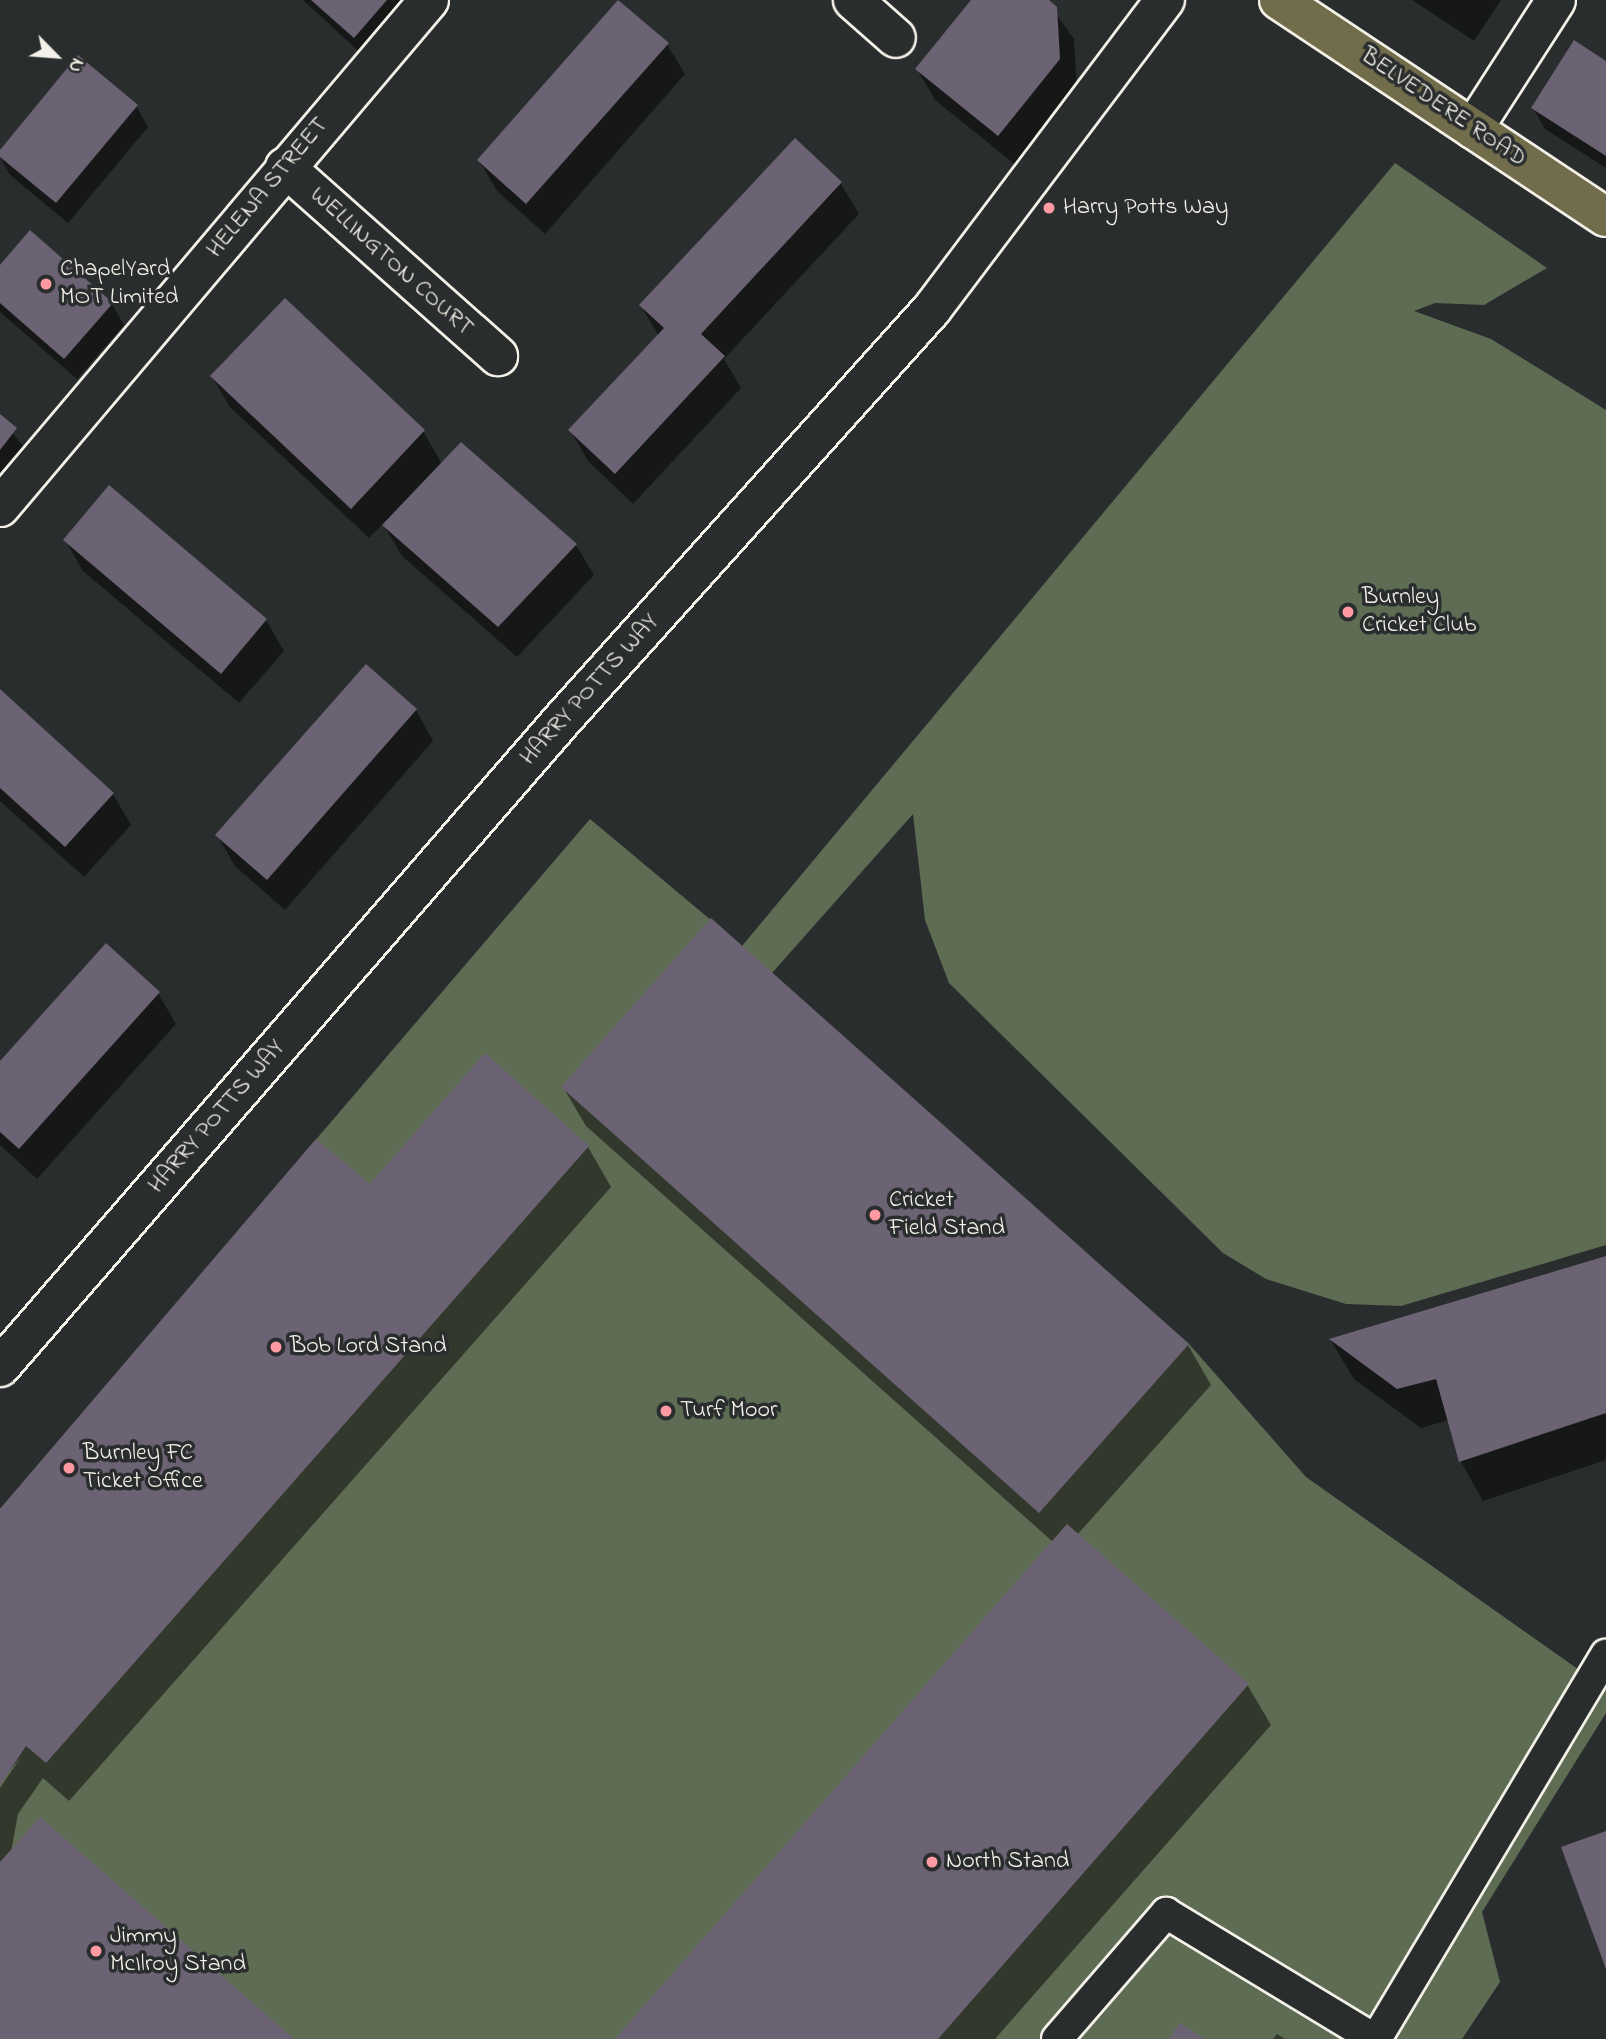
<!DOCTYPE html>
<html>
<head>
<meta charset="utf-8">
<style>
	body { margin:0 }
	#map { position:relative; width:1606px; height:2039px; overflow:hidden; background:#2a2d2e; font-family:"Indie Flower",sans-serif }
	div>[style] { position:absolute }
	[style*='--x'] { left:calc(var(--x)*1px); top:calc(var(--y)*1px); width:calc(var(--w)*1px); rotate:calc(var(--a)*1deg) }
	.green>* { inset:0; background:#5e6c54 }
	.shadow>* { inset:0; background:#0007 }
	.building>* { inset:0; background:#6b6373 }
	.roads { filter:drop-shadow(2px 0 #f4f1e8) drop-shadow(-2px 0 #f4f1e8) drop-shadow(0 2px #f4f1e8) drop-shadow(0 -2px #f4f1e8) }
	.service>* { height:30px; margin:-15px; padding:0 15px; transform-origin:15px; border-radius:15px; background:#2a2d2e }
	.minor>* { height:38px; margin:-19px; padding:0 19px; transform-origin:19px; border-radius:19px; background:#2a2d2e }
	.tertiary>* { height:38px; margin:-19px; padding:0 19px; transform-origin:19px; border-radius:19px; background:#2a2d2e }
	.trunk>* { height:38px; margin:-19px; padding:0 19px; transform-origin:19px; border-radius:19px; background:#716d4b }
	.dots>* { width:19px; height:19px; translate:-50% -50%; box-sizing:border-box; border:4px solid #2a2d2e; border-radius:50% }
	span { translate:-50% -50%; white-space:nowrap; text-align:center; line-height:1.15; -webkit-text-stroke:7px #2a2d2e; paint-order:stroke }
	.street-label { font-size:24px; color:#f4f1e8 }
	.poi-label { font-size:24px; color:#f4f1e8 }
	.left { translate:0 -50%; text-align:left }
	.north { position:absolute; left:21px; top:21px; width:70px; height:70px; -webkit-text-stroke:5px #2a2d2e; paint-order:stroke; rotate:115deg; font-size:19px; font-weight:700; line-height:28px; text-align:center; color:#f4f1e8 }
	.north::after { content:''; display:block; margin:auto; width:24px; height:32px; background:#f4f1e8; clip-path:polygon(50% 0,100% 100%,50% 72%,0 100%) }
</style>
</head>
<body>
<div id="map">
	<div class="green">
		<div style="clip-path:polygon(1395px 163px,1547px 268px,1484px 305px,1435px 303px,1414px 311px,1491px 339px,1606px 410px,1606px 1245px,1401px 1306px,1346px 1304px,1266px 1279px,1223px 1253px,949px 983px,925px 920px,913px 814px,772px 973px,1189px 1344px,1306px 1477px,1606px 1689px,1606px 1713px,1482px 1912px,1500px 1982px,1462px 2039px,0 2039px,0 1509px,590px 819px,742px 946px)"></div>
	</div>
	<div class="shadow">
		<div style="clip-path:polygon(303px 0,417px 0,366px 58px)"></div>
		<div style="clip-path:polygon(973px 0,1046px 0,1074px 39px,1077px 91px,1017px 166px,935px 100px,917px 69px)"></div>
		<div style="clip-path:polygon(1412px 0,1501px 0,1474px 41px)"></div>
		<div style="clip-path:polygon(667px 44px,685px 74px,545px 234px,497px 191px,479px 160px)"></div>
		<div style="clip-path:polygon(1606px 63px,1606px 168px,1545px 129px,1533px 108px)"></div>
		<div style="clip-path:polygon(136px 106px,148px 127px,68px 223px,10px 175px,0 157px)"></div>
		<div style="clip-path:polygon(795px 140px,841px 184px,859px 214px,724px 359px,741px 388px,633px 504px,588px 461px,570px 430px,659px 336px,641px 306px)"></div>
		<div style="clip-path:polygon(30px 233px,112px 304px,124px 325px,77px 379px,0 312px,0 267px)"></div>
		<div style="clip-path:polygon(212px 377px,423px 431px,442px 464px,576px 545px,594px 575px,517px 657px,402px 556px,383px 524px,369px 538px,230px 407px)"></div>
		<div style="clip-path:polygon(0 417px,34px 460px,0 502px)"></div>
		<div style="clip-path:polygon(65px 540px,266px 620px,284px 651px,239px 703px,83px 571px)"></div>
		<div style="clip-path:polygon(0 692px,113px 794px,131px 825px,84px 877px,0 801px)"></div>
		<div style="clip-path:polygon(416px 710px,433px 741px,285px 910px,235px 866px,217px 835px)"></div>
		<div style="clip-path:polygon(158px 993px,176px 1024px,37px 1179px,0 1145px,0 1063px)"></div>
		<div style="clip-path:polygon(563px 1087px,1188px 1345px,1211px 1385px,1077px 1535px,1248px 1686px,1271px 1725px,995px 2039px,617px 2039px,1053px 1542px,586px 1126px)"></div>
		<div style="clip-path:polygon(588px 1147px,611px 1187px,69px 1801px,43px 1778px,18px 1814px,11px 1852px,291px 2039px,0 2039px,0 1788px,21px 1757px,0 1782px,0 1512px,370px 1186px)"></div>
		<div style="clip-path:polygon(1606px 1258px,1606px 1460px,1483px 1501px,1461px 1462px,1449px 1420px,1421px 1428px,1354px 1379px,1331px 1341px)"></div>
		<div style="clip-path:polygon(1277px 2034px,1285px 2039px,1273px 2039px)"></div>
	</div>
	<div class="building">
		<div style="clip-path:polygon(311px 0,387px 0,354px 38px)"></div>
		<div style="clip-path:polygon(618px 0,669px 43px,526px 204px,477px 160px)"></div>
		<div style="clip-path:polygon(971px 0,1049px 0,1057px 7px,1060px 59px,998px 136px,915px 69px)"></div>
		<div style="clip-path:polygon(1574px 40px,1606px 61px,1606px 156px,1531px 108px)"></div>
		<div style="clip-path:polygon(78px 55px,138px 105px,56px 203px,0 157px,0 150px)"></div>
		<div style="clip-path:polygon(795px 138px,842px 182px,701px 334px,725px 356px,615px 474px,568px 430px,664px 328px,639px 305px)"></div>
		<div style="clip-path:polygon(30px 230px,113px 303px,64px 359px,0 303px,0 265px)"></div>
		<div style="clip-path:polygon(285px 298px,425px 430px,351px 509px,210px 376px)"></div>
		<div style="clip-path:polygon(0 414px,17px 428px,0 450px)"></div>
		<div style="clip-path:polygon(461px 442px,577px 544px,498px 627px,382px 525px)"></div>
		<div style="clip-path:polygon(109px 485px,267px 619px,221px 674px,63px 540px)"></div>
		<div style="clip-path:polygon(366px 664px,417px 709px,267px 880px,215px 835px)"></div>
		<div style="clip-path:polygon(0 689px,114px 793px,65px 847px,0 788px)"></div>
		<div style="clip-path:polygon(711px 918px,1189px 1344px,1039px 1513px,561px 1087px)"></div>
		<div style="clip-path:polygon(106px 943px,160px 992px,19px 1149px,0 1132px,0 1061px)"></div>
		<div style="clip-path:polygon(485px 1053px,589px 1146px,46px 1763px,26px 1746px,0 1785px,0 1509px,316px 1139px,370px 1184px)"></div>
		<div style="clip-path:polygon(1606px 1256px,1606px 1413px,1459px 1462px,1436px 1379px,1397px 1389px,1329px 1339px)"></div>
		<div style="clip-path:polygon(1067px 1524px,1249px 1684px,938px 2039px,615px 2039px)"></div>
		<div style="clip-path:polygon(40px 1817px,294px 2039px,0 2039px,0 1862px)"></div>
		<div style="clip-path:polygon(1606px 1831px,1606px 1969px,1561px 1847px)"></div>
		<div style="clip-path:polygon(1180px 2023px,1205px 2039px,1169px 2039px)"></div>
	</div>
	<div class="roads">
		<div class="service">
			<div style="--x:1057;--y:2039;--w:167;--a:-49.1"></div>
			<div style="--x:1166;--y:1913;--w:243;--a:31.2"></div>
			<div style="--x:1376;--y:2039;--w:448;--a:-59.1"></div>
		</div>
		<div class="minor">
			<div style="--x:853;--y:0;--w:57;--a:41.5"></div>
			<div style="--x:1473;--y:129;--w:153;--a:-57.2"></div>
			<div style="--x:285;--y:167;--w:285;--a:41.6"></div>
			<div style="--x:0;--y:507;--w:664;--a:-49.76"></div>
		</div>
		<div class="tertiary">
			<div style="--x:0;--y:1367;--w:857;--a:-49.02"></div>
			<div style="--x:562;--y:720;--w:553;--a:-48.01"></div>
			<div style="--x:932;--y:309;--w:387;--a:-53"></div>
		</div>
		<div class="trunk">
			<div style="--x:1279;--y:0;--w:392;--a:33.6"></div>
		</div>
	</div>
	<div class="dots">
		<div style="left:1049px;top:208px;background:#ff9aa2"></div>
		<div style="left:46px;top:284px;background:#ff9aa2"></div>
		<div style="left:1348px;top:612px;background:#ff9aa2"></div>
		<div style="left:875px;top:1215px;background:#ff9aa2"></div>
		<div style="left:276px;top:1347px;background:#ff9aa2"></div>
		<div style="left:666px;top:1411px;background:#ff9aa2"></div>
		<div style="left:69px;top:1468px;background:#ff9aa2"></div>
		<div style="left:932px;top:1862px;background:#ff9aa2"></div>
		<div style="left:96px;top:1951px;background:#ff9aa2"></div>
	</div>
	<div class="street-label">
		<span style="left:1443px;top:108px;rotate:34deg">BELVEDERE ROAD</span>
		<span style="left:268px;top:188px;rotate:-50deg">HELENA STREET</span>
		<span style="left:391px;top:262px;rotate:42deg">WELLINGTON COURT</span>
		<span style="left:590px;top:690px;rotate:-48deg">HARRY POTTS WAY</span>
		<span style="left:217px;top:1117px;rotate:-49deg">HARRY POTTS WAY</span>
	</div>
	<div class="poi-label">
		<span class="left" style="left:1063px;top:208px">Harry Potts Way</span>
		<span class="left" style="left:60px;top:284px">ChapelYard<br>MOT Limited</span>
		<span class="left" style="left:1362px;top:612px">Burnley<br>Cricket Club</span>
		<span class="left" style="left:889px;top:1215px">Cricket<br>Field Stand</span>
		<span class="left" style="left:290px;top:1347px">Bob Lord Stand</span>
		<span class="left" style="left:680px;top:1411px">Turf Moor</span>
		<span class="left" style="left:83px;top:1468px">Burnley FC<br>Ticket Office</span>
		<span class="left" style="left:946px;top:1862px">North Stand</span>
		<span class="left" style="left:110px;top:1951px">Jimmy<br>McIlroy Stand</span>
	</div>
	<div class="north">N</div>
</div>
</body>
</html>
